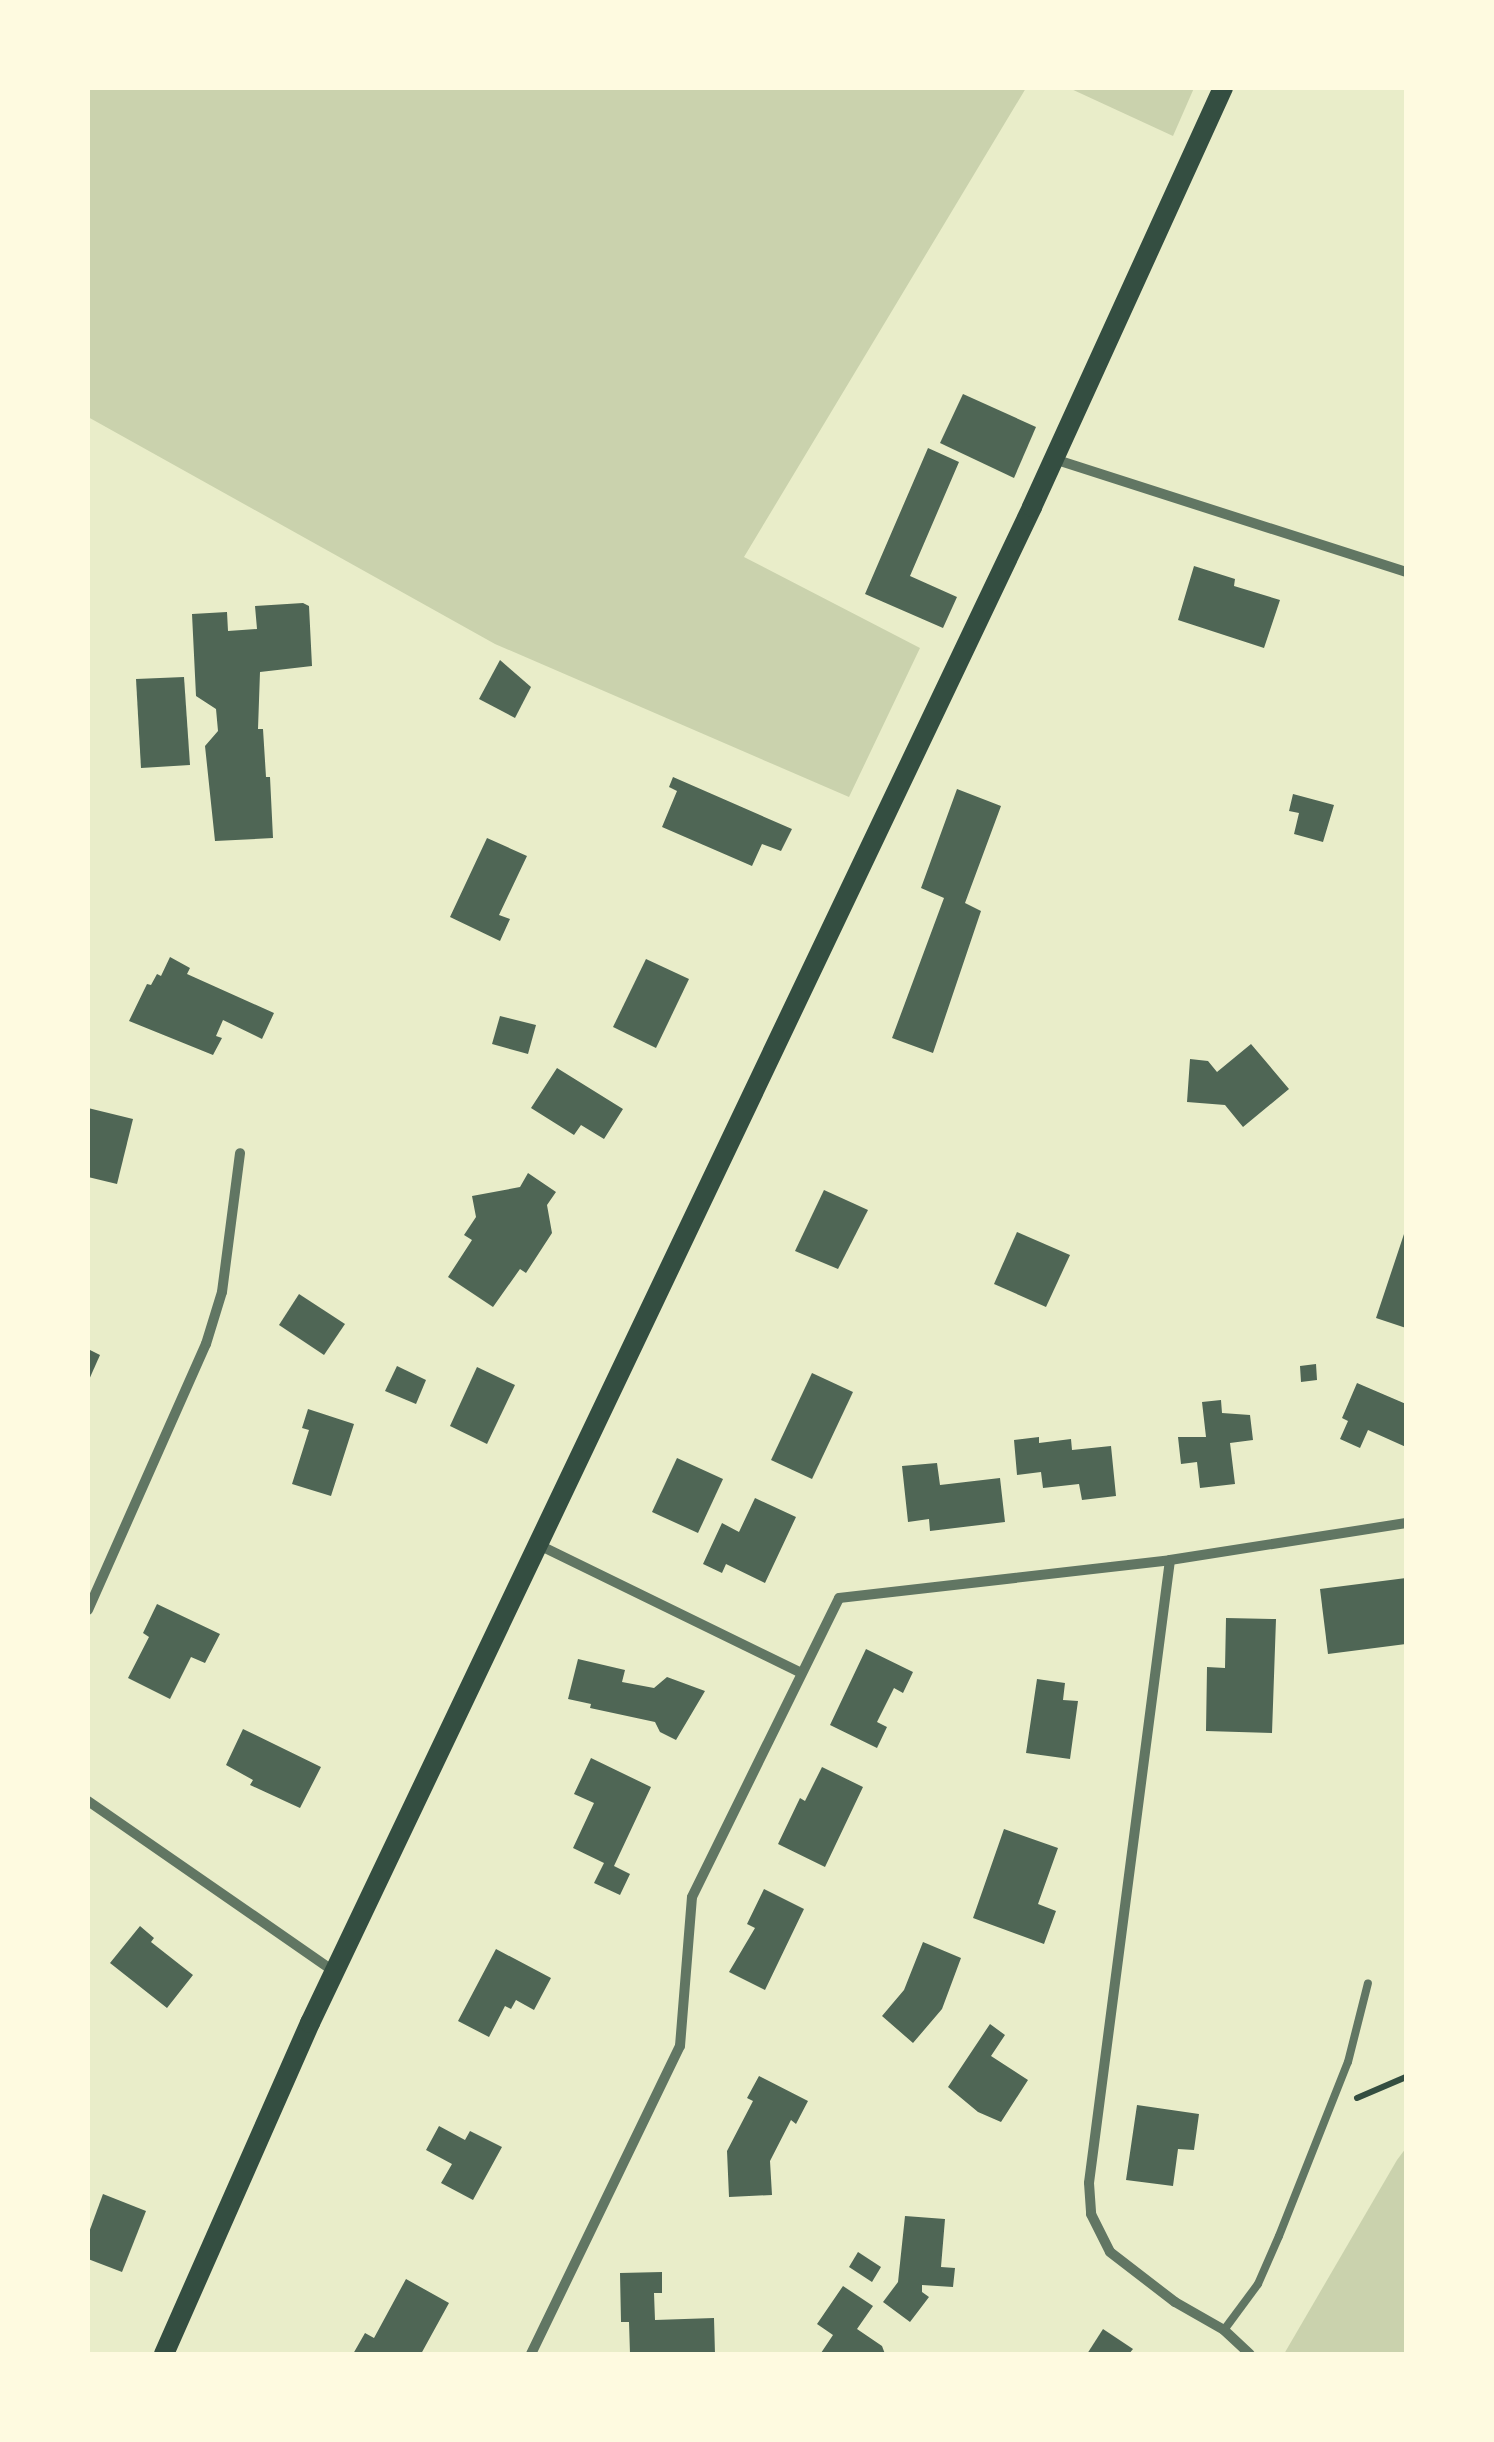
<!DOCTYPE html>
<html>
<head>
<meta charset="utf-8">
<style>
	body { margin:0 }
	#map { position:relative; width:1494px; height:2442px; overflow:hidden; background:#e9edc9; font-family:"Open Sans",sans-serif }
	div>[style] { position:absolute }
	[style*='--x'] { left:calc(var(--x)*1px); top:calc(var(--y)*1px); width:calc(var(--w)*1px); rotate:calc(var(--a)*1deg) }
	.green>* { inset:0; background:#cad2ad }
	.building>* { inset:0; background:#4f6655 }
	.path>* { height:6px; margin:-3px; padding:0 3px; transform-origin:3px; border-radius:3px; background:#344e41 }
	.service>* { height:8px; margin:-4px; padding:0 4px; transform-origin:4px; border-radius:4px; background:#617663 }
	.minor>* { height:10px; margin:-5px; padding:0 5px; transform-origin:5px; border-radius:5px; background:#617663 }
	.secondary>* { height:20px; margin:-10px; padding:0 10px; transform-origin:10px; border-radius:10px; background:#344e41 }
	span { translate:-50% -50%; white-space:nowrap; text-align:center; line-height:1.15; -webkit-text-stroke:10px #fefae0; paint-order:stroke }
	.frame { position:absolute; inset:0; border:90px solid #fefae0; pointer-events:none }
</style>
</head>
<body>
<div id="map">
	<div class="green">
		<div style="clip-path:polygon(88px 88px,1026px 88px,744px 557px,920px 648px,849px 797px,495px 644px,88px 417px)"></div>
		<div style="clip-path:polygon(1069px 88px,1194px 88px,1173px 136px)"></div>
		<div style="clip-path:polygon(1406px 2148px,1406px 2354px,1284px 2354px,1397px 2160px)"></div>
	</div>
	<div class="building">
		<div style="clip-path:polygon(963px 394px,1036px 427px,1014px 478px,940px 443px)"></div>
		<div style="clip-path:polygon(928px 448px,959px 462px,910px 576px,957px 597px,943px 628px,865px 594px)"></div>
		<div style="clip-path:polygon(1194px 566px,1235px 579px,1234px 586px,1280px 600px,1264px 648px,1178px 620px)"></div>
		<div style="clip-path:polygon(303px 603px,309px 606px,312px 666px,260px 672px,258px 729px,263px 729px,266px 777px,270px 777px,273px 838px,215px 841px,205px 746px,218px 731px,216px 709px,196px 696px,192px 614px,227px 612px,228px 631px,257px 629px,255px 606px)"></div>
		<div style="clip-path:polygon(500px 660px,531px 687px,515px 718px,479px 699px)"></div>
		<div style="clip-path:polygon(184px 677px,190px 765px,141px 768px,136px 679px)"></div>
		<div style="clip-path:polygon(673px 777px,792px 829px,781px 851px,762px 844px,752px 866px,662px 827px,677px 791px,669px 787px)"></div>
		<div style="clip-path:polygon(957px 789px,1001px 806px,965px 903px,981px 911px,933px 1053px,892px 1038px,944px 898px,921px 888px)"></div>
		<div style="clip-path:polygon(1293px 794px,1334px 805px,1323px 842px,1294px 834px,1299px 813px,1289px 811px)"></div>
		<div style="clip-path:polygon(487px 838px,527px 856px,499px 915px,510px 919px,500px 941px,450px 917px)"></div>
		<div style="clip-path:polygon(170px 957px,190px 968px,187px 974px,274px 1013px,262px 1039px,223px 1020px,216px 1036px,222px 1038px,213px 1055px,129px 1021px,147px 984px,151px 985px,157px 974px,161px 976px)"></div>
		<div style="clip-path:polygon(646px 959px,689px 979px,656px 1048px,613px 1027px)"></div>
		<div style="clip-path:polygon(500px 1016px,536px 1025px,528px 1054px,492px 1044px)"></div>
		<div style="clip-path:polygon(1251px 1044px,1289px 1089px,1243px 1127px,1225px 1105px,1187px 1102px,1190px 1059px,1208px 1061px,1217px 1072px)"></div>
		<div style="clip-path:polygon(557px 1068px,623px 1109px,604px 1139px,581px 1125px,574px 1135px,531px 1108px)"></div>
		<div style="clip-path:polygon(88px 1108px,133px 1119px,117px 1184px,88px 1177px)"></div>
		<div style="clip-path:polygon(528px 1173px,556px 1192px,547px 1205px,552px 1233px,526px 1273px,520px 1269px,493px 1307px,448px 1277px,472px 1240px,464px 1235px,476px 1217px,472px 1196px,520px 1187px)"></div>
		<div style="clip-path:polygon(824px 1190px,868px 1210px,838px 1269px,795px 1251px)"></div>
		<div style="clip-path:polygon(1406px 1228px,1406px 1328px,1376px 1318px)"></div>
		<div style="clip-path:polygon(1017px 1232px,1070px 1255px,1046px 1307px,994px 1284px)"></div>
		<div style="clip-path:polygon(299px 1294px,345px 1324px,324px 1355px,279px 1325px)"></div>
		<div style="clip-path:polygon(88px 1349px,100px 1355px,88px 1382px)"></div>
		<div style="clip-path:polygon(1316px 1364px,1317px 1380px,1301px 1382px,1300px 1366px)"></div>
		<div style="clip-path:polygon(397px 1366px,426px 1380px,416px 1404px,385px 1391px)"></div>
		<div style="clip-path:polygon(477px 1367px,515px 1385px,487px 1444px,450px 1426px)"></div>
		<div style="clip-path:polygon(812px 1373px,853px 1392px,812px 1479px,771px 1460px)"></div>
		<div style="clip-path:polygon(1357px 1383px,1406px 1404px,1406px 1447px,1368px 1430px,1360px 1448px,1340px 1439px,1348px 1421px,1342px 1418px)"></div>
		<div style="clip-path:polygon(1221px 1400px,1222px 1413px,1250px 1415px,1253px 1440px,1230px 1443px,1235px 1484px,1200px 1488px,1197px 1462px,1181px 1464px,1178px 1437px,1206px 1437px,1202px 1402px)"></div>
		<div style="clip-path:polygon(308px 1409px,354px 1424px,331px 1496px,292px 1484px,309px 1430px,302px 1428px)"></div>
		<div style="clip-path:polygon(1039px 1437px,1039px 1443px,1071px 1439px,1072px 1450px,1111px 1446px,1116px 1496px,1082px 1500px,1079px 1484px,1043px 1488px,1041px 1472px,1017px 1475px,1014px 1440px)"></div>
		<div style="clip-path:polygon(677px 1458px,723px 1479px,698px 1533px,652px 1512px)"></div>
		<div style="clip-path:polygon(937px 1463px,940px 1485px,1000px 1478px,1005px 1522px,930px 1531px,929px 1519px,908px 1522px,902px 1466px)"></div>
		<div style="clip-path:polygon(755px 1498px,796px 1517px,765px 1583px,726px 1564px,722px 1573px,703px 1564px,722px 1523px,739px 1532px)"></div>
		<div style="clip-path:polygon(1406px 1578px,1406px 1644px,1328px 1654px,1320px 1589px)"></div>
		<div style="clip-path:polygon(157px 1604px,220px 1634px,205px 1663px,191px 1657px,170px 1699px,128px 1678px,149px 1637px,143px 1633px)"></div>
		<div style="clip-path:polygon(1226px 1618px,1276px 1619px,1272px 1733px,1206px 1731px,1207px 1667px,1225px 1668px)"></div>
		<div style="clip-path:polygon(866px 1649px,913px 1672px,903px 1693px,894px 1688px,877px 1722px,887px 1727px,877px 1748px,830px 1725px)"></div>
		<div style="clip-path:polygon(578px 1659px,625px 1670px,622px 1682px,654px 1688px,667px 1677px,705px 1691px,676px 1740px,660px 1732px,655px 1722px,590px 1708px,591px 1704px,568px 1699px)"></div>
		<div style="clip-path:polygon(1037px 1679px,1065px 1683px,1063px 1700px,1078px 1701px,1070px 1759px,1026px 1753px)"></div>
		<div style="clip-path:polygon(243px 1729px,321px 1767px,300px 1808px,250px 1785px,253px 1780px,226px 1765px)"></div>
		<div style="clip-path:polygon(591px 1758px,651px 1787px,614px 1866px,630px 1874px,620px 1895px,594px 1883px,604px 1863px,573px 1848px,594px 1803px,574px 1794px)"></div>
		<div style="clip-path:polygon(822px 1767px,863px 1787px,825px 1867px,778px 1844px,800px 1798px,805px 1801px)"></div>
		<div style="clip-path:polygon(1004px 1829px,1058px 1848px,1038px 1904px,1056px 1911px,1044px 1944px,973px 1918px)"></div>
		<div style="clip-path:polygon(764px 1889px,804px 1909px,765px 1990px,729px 1972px,755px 1928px,747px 1924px)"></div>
		<div style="clip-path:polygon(140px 1926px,154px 1938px,151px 1942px,193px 1975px,167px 2008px,110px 1963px)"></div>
		<div style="clip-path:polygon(923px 1942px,961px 1958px,942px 2009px,913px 2043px,882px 2016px,904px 1990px)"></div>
		<div style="clip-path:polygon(496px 1949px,551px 1978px,534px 2010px,516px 2000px,511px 2009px,505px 2006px,489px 2037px,458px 2021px)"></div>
		<div style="clip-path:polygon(990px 2024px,1005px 2035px,991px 2056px,1028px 2080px,1001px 2122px,978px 2112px,948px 2087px)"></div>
		<div style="clip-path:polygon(759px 2076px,808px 2101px,796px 2124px,791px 2120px,770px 2161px,772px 2195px,729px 2197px,727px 2151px,753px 2101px,747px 2098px)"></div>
		<div style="clip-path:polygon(1137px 2105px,1199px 2114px,1194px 2150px,1178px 2149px,1173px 2186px,1126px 2180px)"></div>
		<div style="clip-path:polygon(439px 2126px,465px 2140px,470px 2131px,502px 2147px,473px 2200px,441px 2183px,452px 2164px,426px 2150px)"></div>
		<div style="clip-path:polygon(103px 2194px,146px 2211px,122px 2272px,88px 2259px,88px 2235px)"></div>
		<div style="clip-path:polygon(905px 2216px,945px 2219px,941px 2267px,955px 2268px,953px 2287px,922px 2285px,922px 2292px,929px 2297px,910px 2322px,883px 2302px,898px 2282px)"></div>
		<div style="clip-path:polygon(858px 2252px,881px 2267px,872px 2282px,849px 2267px)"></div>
		<div style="clip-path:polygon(662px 2272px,662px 2293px,654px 2293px,655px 2320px,714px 2318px,715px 2354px,630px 2354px,629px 2322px,621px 2322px,620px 2273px)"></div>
		<div style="clip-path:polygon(406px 2279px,449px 2303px,421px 2354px,353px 2354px,365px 2333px,374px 2338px)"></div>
		<div style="clip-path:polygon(843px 2286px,873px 2306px,857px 2329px,882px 2346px,885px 2354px,821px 2353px,833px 2335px,817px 2324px)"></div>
		<div style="clip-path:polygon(1103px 2329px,1133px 2349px,1129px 2354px,1087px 2354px)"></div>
	</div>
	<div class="path">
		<div style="--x:1357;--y:2098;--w:53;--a:-23.2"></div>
	</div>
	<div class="service">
		<div style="--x:1224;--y:2330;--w:57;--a:-53.5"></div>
		<div style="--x:1258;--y:2284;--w:52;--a:-66.4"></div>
		<div style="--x:1279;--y:2236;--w:187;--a:-68.4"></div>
		<div style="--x:1348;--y:2062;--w:81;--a:-75.8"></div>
	</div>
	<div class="minor">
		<div style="--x:1054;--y:459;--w:370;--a:17.8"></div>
		<div style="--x:539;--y:1545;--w:292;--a:26"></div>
		<div style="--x:1170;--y:1560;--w:628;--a:97.41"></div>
		<div style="--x:1089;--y:2183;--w:31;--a:86"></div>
		<div style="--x:1091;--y:2214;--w:42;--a:63.4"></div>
		<div style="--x:1110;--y:2252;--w:82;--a:37.6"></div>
		<div style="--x:1175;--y:2302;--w:56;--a:29.7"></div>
		<div style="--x:1224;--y:2330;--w:35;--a:43"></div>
		<div style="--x:88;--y:1610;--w:291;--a:-66.1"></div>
		<div style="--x:206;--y:1344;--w:54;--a:-72.9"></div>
		<div style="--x:222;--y:1292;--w:140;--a:-82.6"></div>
		<div style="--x:88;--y:1801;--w:300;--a:34.7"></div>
		<div style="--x:531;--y:2354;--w:342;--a:-64.2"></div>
		<div style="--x:680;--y:2046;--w:149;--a:-85.4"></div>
		<div style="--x:692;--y:1897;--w:333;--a:-63.8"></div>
		<div style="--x:839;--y:1598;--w:333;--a:-6.5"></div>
		<div style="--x:1170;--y:1560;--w:239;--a:-8.9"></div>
	</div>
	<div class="secondary">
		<div style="--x:164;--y:2354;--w:362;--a:-66.2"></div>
		<div style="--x:310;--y:2023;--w:1679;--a:-64.53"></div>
		<div style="--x:1032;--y:507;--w:460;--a:-65.5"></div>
	</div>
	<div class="frame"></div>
</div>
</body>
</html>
